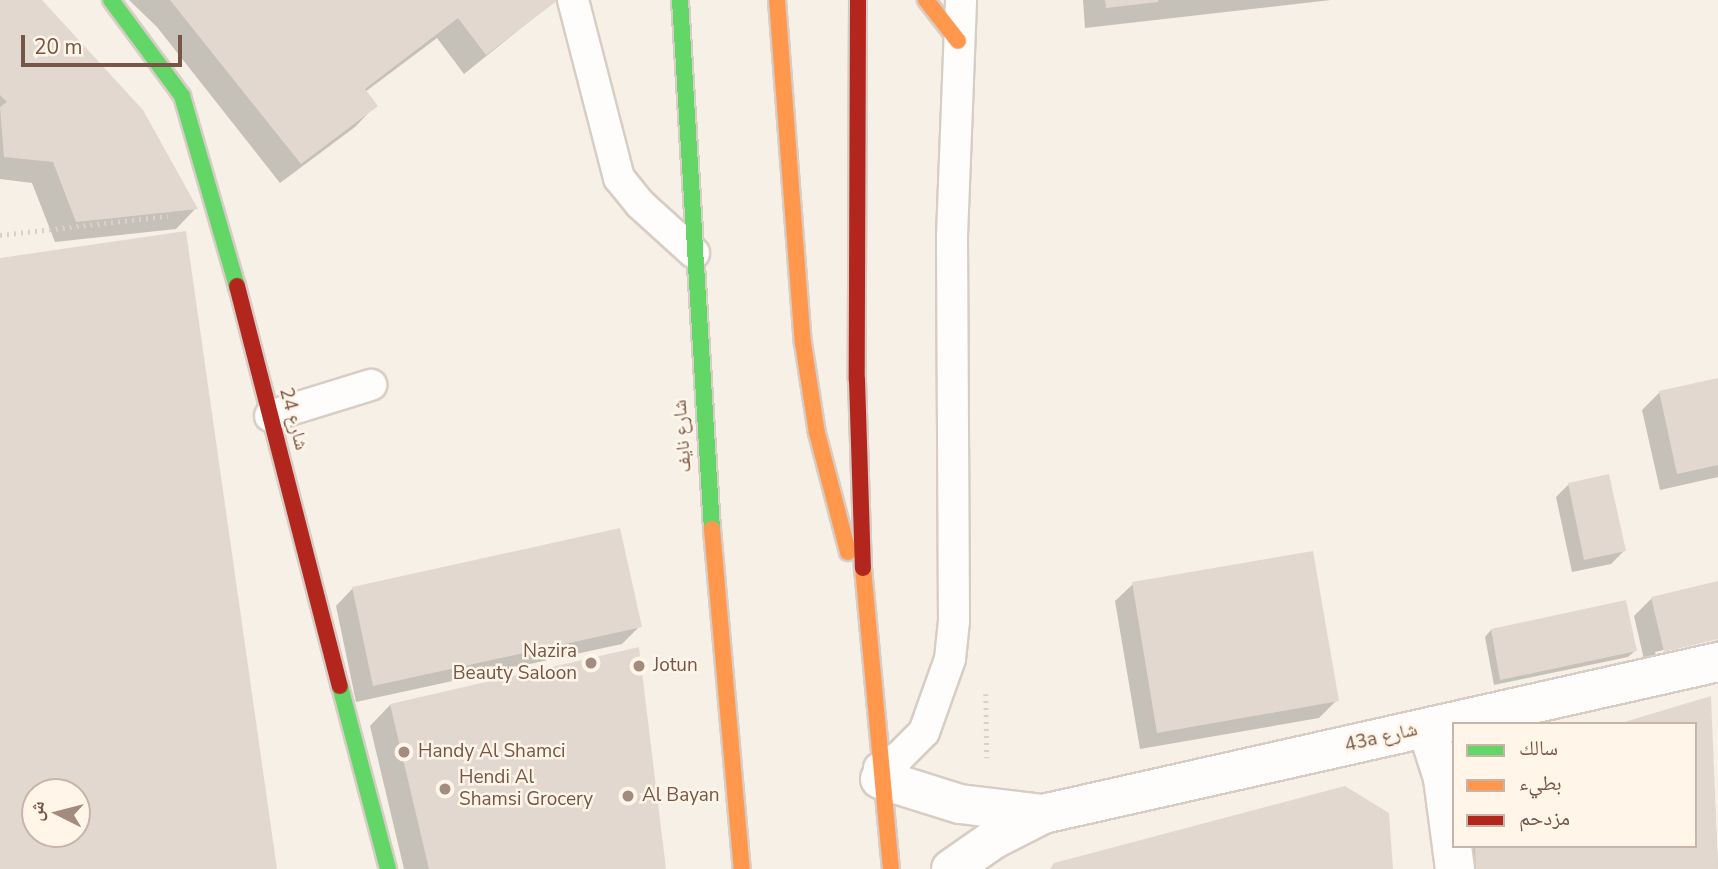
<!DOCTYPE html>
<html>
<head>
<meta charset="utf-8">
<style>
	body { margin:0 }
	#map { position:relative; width:1718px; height:869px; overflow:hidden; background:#f7f0e7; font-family:"Nunito Sans","Noto Naskh Arabic",sans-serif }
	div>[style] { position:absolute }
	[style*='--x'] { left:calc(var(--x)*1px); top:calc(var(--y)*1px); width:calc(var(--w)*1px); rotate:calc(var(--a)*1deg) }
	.shadow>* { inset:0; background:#0003 }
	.building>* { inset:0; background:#e3d8cf }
	.path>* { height:4.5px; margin-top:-2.25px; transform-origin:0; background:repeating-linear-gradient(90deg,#dad0cb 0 2px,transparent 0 7px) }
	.roads { filter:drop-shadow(2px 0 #d8cdc5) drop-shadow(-2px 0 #d8cdc5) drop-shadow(0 2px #d8cdc5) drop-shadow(0 -2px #d8cdc5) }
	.lane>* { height:30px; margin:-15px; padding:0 15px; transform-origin:15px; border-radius:15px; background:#fefdfb }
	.street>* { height:38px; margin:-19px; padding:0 19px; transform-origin:19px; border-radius:19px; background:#fefdfb }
	.fast>* { height:16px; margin:-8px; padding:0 8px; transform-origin:8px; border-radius:8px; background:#63d668 }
	.slow>* { height:16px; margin:-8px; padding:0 8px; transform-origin:8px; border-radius:8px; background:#ff974d }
	.jam>* { height:16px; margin:-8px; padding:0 8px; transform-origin:8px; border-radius:8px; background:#b3261e }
	.dots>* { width:19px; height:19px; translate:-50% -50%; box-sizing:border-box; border:4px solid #fff5e8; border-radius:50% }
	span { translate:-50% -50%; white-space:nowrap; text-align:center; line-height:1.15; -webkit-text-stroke:5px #fff5e8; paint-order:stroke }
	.street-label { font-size:19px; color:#765647 }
	.poi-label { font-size:19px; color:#765647 }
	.right { translate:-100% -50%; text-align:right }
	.left { translate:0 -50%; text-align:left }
	.legend { position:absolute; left:1452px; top:722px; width:245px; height:126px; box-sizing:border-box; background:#fff5e8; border:2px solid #c8b5a8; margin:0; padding:9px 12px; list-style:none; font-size:21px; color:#765647 }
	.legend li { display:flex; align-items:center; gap:14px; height:35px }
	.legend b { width:35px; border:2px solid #c8b5a8 }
	.north { position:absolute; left:21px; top:778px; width:70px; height:70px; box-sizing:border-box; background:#fff5e8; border:2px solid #c8b5a8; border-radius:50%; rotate:276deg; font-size:19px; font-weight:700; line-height:28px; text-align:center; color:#765647 }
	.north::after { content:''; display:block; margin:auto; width:24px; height:32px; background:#a38c7f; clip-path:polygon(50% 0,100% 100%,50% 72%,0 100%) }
	.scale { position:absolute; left:21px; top:35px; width:161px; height:32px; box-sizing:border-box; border:4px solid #765647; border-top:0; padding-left:9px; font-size:21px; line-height:24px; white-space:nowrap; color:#765647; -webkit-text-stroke:5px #fff5e8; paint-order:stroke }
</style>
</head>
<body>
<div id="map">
	<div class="shadow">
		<div style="clip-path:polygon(0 0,40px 0,196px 208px,176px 229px,55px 242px,32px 183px,0 179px)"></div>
		<div style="clip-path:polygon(129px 0,556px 0,464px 74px,437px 38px,365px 92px,375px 106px,355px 127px,280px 183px,157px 27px)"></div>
		<div style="clip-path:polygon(1083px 0,1331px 0,1085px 28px)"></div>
		<div style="clip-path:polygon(1718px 379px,1718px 477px,1660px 490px,1642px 410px,1660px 392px)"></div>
		<div style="clip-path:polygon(1569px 484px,1624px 551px,1611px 564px,1572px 572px,1556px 497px)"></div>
		<div style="clip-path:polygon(1718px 583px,1718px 637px,1655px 652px,1656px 655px,1718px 640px,1718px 651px,1646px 668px,1634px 616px,1651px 599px)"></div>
		<div style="clip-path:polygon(1133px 584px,1337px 700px,1319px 718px,1140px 749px,1115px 601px)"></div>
		<div style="clip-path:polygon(353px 588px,640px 626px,622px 644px,356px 702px,336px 606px)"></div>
		<div style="clip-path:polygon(1491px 630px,1635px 651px,1628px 657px,1494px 685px,1485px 637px)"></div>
		<div style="clip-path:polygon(1710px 698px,1718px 869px,1455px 869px,1454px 846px,1695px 846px,1695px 724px,1625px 724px)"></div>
		<div style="clip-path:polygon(390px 705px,664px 869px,404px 869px,370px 726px)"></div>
	</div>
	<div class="building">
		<div style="clip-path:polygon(0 0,42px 0,143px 110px,198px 209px,76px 222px,53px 162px,4px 157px,0 107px,7px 102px,0 95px)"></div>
		<div style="clip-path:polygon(170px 0,558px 0,486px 55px,458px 18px,365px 89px,378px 106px,301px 164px)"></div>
		<div style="clip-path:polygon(1105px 0,1158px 0,1158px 2px,1106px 8px)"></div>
		<div style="clip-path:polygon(evenodd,186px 231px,277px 869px,0 869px,0 258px,186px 231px,35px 792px,77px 792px,77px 834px,35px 834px,35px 792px)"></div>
		<div style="clip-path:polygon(1718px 378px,1718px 465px,1677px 474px,1659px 391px)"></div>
		<div style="clip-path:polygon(1609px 474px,1626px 551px,1584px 560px,1568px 483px)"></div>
		<div style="clip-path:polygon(620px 528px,642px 627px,373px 686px,352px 587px)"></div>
		<div style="clip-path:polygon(1313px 551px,1339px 701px,1157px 733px,1132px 582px)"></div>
		<div style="clip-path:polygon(1718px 581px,1718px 639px,1664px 652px,1651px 597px)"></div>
		<div style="clip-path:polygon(1626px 600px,1637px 651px,1500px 680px,1491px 629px)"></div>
		<div style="clip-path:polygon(639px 647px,666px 869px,429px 869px,390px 704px)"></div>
		<div style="clip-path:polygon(1711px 696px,1718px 869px,1476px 869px,1475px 846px,1695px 846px,1695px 724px,1621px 723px)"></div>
		<div style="clip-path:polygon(1345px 786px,1389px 813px,1393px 869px,1050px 869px,1054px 863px)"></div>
	</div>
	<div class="path">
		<div style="--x:0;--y:235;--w:169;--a:-6.5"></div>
		<div style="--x:986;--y:694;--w:64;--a:89.1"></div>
	</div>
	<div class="roads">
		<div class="lane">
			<div style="--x:573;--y:0;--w:184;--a:75.5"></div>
			<div style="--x:619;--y:178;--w:33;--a:51"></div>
			<div style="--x:640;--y:204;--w:73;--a:42.2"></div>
			<div style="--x:270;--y:416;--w:106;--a:-17.1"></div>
			<div style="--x:879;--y:768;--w:23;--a:-29"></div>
			<div style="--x:899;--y:757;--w:35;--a:-45"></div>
			<div style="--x:924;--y:732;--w:77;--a:-70.4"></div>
			<div style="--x:950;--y:659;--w:38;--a:-84"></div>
			<div style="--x:954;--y:621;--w:385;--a:-90.3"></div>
			<div style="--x:952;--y:236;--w:236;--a:-87.8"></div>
		</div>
		<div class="street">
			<div style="--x:1427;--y:728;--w:52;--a:72.3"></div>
			<div style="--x:1443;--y:778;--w:92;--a:82.5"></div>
			<div style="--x:880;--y:779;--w:84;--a:17.4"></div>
			<div style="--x:960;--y:804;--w:84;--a:6.9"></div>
			<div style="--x:951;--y:869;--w:52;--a:-34.9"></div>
			<div style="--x:994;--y:839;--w:55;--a:-27"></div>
			<div style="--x:1043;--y:814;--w:692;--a:-12.69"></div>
		</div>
		<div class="fast">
			<div style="--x:111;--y:0;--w:119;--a:53.5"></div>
			<div style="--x:182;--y:96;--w:198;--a:73.9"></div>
			<div style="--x:680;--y:0;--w:530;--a:86.54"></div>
			<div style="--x:340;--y:686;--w:189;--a:75.3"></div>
		</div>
		<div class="slow">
			<div style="--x:777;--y:0;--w:344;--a:85.7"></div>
			<div style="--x:803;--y:343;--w:91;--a:81.2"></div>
			<div style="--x:817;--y:433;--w:123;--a:75.4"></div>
			<div style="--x:926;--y:0;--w:52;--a:52"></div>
			<div style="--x:712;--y:529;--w:341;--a:85"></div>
			<div style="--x:863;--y:568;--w:302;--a:84.7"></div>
		</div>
		<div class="jam">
			<div style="--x:858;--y:0;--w:380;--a:90.2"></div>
			<div style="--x:857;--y:380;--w:188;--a:88.2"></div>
			<div style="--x:237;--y:286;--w:413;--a:75.6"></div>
		</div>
	</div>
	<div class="dots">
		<div style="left:591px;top:663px;background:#a38c7f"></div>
		<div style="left:639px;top:666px;background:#a38c7f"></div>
		<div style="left:404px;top:752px;background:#a38c7f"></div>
		<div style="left:445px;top:789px;background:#a38c7f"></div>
		<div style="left:628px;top:796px;background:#a38c7f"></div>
	</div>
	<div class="street-label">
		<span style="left:293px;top:419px;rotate:75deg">شارع 24</span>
		<span style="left:683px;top:436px;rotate:-94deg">شارع نايف</span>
		<span style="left:1381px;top:738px;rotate:-13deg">43a شارع</span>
	</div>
	<div class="poi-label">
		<span class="right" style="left:577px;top:663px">Nazira<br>Beauty Saloon</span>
		<span class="left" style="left:653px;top:666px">Jotun</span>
		<span class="left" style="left:418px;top:752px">Handy Al Shamci</span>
		<span class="left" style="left:459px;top:789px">Hendi Al<br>Shamsi Grocery</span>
		<span class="left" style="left:642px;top:796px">Al Bayan</span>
	</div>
	<ul class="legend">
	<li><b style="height:9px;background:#63d668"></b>سالك</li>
	<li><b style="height:9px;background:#ff974d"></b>بطيء</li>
	<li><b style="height:9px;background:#b3261e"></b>مزدحم</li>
	</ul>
	<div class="north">ش</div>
	<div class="scale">20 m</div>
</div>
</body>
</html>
